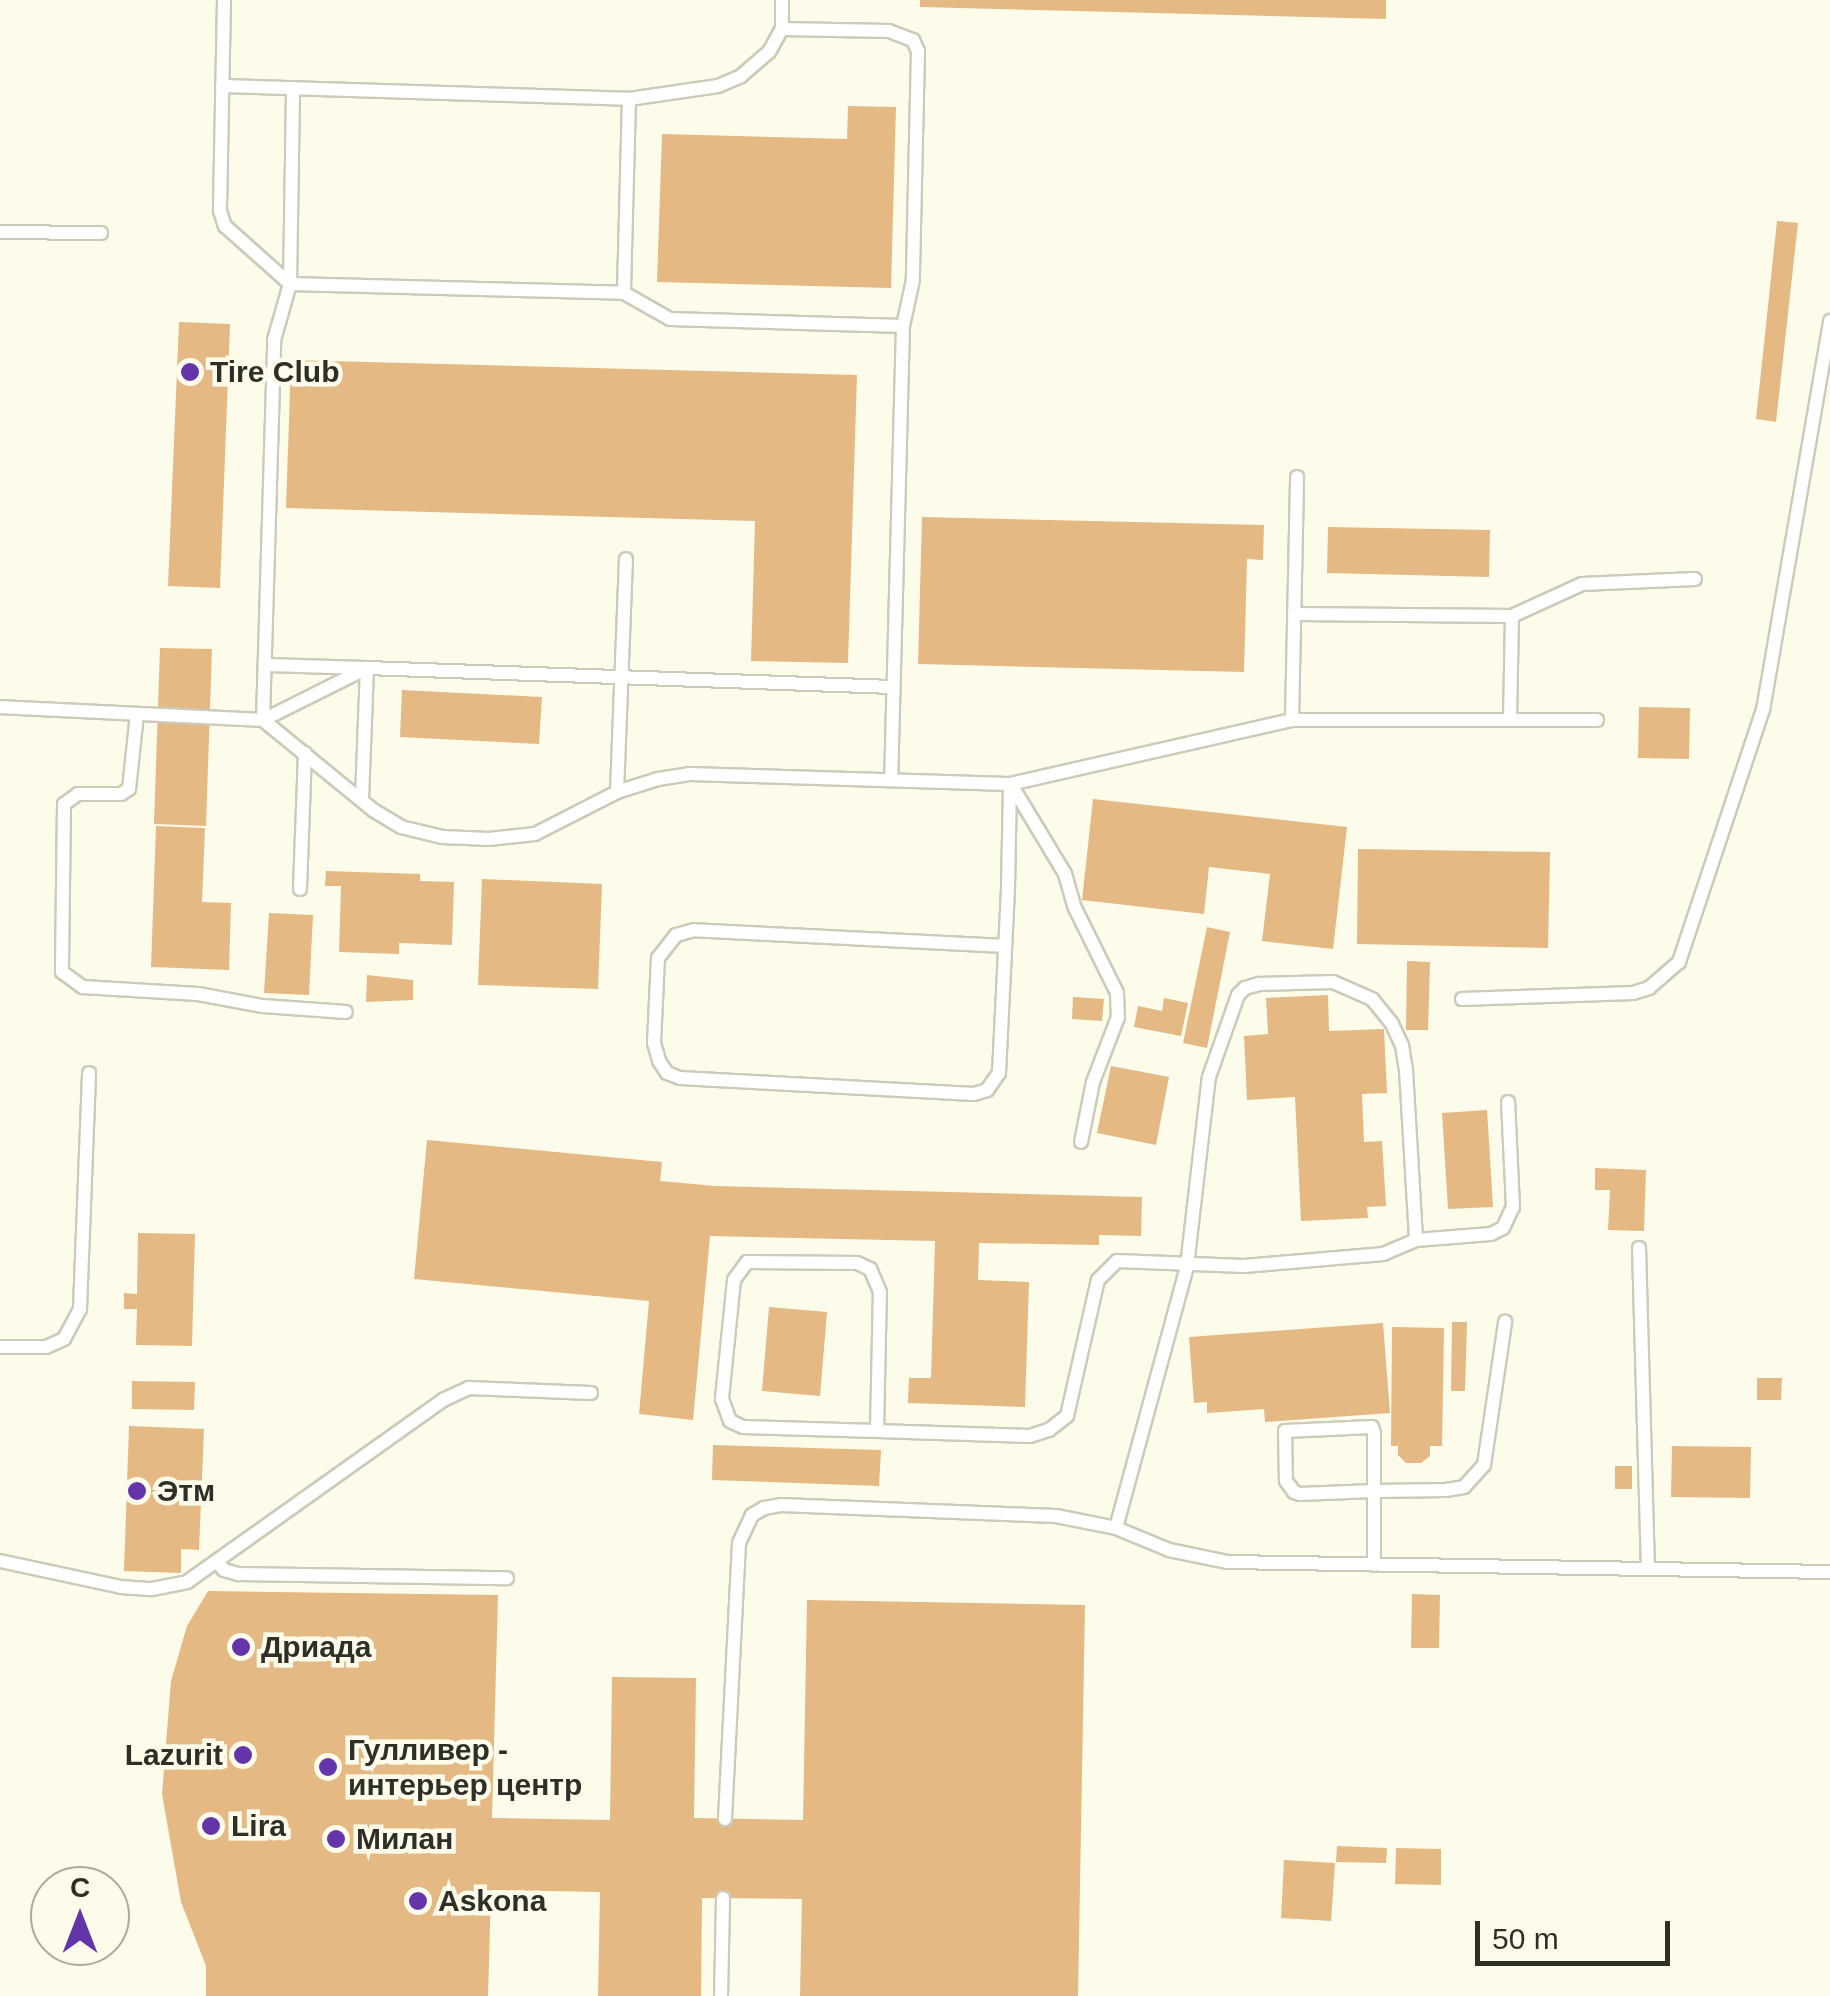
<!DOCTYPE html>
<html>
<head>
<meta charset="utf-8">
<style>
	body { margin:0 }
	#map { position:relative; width:1830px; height:1996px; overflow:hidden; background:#fdfcea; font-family:Helvetica,sans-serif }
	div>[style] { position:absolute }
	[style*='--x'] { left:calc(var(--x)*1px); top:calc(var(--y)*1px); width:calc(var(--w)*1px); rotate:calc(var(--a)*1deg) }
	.building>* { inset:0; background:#e5b984 }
	.roads { filter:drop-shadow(2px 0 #cccbba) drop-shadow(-2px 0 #cccbba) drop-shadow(0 2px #cccbba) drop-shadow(0 -2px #cccbba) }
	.service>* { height:12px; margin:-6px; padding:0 6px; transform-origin:6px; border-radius:6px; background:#fff }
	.dots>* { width:28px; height:28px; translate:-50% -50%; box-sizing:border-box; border:5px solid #fdfcea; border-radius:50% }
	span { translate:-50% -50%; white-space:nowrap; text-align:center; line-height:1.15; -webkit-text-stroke:9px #fdfcea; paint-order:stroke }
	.poi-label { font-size:30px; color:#2f2f28; font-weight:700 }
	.left { translate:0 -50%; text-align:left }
	.right { translate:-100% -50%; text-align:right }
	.north { position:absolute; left:30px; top:1866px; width:100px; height:100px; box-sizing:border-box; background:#fdfcea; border:2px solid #abaa9c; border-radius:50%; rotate:0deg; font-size:28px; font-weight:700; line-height:40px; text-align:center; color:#2f2f28 }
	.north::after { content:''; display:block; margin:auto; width:35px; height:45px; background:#6434ab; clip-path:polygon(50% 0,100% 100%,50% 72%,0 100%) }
	.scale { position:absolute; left:1475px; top:1921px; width:195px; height:45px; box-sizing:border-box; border:5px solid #2f2f28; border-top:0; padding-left:12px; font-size:30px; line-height:35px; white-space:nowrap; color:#2f2f28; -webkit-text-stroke:8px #fdfcea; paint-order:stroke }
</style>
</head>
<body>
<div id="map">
	<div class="building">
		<div style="clip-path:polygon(920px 0,1386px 0,1386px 19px,920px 7px)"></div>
		<div style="clip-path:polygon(848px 106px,896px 107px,891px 288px,657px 282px,662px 134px,847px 139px)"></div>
		<div style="clip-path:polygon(1777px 221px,1798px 223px,1776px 422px,1756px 419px)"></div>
		<div style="clip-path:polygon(179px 322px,230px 324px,220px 588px,168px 586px)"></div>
		<div style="clip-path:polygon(291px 360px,857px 375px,848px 663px,751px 661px,755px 521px,286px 508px)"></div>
		<div style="clip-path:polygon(922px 517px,1264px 525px,1263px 560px,1247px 559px,1244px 672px,918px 664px)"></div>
		<div style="clip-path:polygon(1328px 527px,1490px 530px,1489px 577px,1327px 573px)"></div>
		<div style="clip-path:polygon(160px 648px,212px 649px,206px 826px,154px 824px)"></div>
		<div style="clip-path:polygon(402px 690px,542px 697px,539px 744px,400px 737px)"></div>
		<div style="clip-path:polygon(1639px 707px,1690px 708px,1689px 759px,1638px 758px)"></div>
		<div style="clip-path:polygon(1093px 799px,1347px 827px,1333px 949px,1262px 941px,1270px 874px,1209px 867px,1204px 914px,1082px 900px)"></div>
		<div style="clip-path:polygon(156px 826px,205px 828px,202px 902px,231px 903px,229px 970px,151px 967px)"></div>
		<div style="clip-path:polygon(1358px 849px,1550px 852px,1548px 948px,1357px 944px)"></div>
		<div style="clip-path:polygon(326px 871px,420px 874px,420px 881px,454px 882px,452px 945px,399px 943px,399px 954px,339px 952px,341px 886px,325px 886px)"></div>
		<div style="clip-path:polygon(482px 879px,602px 884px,598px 989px,478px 985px)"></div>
		<div style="clip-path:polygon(269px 913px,313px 915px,309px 995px,264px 993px)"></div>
		<div style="clip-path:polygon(1207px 927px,1230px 932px,1207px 1048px,1183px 1043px)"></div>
		<div style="clip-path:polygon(1407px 961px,1430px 962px,1428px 1030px,1406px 1030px)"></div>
		<div style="clip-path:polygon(367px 975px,413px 980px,413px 1000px,366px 1002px)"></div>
		<div style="clip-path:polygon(1328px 995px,1329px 1031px,1384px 1029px,1387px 1093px,1362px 1094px,1364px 1142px,1382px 1141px,1386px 1206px,1367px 1207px,1368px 1218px,1301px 1221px,1295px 1097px,1247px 1100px,1244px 1036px,1268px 1034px,1266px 998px)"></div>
		<div style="clip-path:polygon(1073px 997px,1104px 999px,1102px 1021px,1072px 1019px)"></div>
		<div style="clip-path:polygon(1164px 998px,1188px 1003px,1181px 1036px,1134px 1027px,1138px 1006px,1162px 1011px)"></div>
		<div style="clip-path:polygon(1111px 1066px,1169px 1077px,1156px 1145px,1097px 1133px)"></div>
		<div style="clip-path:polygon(1487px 1110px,1493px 1207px,1448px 1209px,1442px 1113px)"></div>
		<div style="clip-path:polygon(427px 1140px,662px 1162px,660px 1181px,715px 1186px,1142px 1197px,1141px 1236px,1099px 1235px,1099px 1245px,979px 1243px,978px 1280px,1029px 1282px,1025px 1407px,908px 1403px,909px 1378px,931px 1378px,935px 1241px,710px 1236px,693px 1420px,639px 1414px,649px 1301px,414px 1279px)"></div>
		<div style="clip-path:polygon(1595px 1168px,1646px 1170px,1644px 1231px,1608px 1230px,1610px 1190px,1595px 1190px)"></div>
		<div style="clip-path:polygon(138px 1233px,195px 1234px,192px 1346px,136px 1345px,137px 1309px,124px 1309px,124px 1293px,137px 1294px)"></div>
		<div style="clip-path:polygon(769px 1307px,827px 1312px,820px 1396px,762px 1391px)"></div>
		<div style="clip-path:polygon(1452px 1322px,1467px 1322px,1465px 1391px,1451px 1391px)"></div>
		<div style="clip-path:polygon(1383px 1323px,1390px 1413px,1265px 1422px,1264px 1409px,1207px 1413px,1207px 1402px,1194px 1403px,1189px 1337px)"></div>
		<div style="clip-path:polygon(1392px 1327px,1444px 1328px,1442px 1446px,1430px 1446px,1430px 1456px,1421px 1463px,1406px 1463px,1398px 1455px,1398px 1446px,1391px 1446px)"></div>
		<div style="clip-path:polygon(1757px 1378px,1782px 1378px,1781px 1400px,1757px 1400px)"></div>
		<div style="clip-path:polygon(132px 1381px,195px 1382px,194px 1410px,132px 1409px)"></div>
		<div style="clip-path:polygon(129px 1426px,204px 1429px,199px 1550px,181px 1549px,181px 1573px,124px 1571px)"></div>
		<div style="clip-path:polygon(713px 1445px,881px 1450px,879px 1486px,712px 1480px)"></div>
		<div style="clip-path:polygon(1672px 1446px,1751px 1447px,1750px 1498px,1671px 1497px)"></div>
		<div style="clip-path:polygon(1615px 1466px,1632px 1466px,1632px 1489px,1615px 1489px)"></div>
		<div style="clip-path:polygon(208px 1591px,498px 1595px,492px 1818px,610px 1820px,612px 1677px,696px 1678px,694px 1818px,803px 1820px,807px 1600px,1085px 1605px,1078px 1996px,800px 1996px,802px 1899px,702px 1898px,701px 1996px,598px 1996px,600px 1892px,491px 1890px,488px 1996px,206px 1996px,206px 1966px,181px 1902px,162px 1794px,171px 1681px,187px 1626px)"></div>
		<div style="clip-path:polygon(1412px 1594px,1440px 1595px,1439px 1648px,1411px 1648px)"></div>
		<div style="clip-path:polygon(1337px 1846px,1387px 1848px,1386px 1863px,1336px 1862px)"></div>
		<div style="clip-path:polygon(1396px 1848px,1441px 1849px,1441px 1885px,1395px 1884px)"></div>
		<div style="clip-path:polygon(1284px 1860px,1335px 1863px,1331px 1921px,1281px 1918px)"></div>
	</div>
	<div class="roads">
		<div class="service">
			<div style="--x:224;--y:0;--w:211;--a:91.1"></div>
			<div style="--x:220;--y:211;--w:16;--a:72"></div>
			<div style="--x:225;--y:226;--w:87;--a:41.7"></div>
			<div style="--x:290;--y:284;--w:334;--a:1.5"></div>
			<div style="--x:624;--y:293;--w:53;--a:29.5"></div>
			<div style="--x:670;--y:319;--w:233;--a:1.7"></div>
			<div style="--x:903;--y:326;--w:454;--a:91.5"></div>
			<div style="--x:782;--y:29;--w:29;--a:-90"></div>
			<div style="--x:222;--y:86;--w:407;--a:1.8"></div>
			<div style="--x:629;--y:99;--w:194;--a:91.5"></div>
			<div style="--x:629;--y:99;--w:90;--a:-8.3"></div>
			<div style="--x:718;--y:86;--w:25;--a:-23"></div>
			<div style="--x:741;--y:76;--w:37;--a:-41"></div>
			<div style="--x:769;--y:52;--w:26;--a:-61"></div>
			<div style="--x:782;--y:29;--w:107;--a:1.1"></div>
			<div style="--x:889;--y:31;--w:26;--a:21"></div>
			<div style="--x:913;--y:40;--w:12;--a:66"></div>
			<div style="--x:918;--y:51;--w:229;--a:91.3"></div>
			<div style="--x:913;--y:280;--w:47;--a:102.3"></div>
			<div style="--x:0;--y:232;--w:101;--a:0.6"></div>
			<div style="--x:1294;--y:614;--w:218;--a:0.5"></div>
			<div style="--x:1512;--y:616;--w:77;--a:-24.6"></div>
			<div style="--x:1582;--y:584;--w:113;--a:-2.5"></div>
			<div style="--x:265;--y:665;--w:102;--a:1.7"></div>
			<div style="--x:367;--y:668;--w:132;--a:92.2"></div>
			<div style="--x:0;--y:707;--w:263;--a:2.8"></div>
			<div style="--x:263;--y:720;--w:116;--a:-26.6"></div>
			<div style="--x:367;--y:668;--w:526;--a:2.07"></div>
			<div style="--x:137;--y:714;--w:75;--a:96.1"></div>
			<div style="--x:129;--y:789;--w:9;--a:148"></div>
			<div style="--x:121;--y:794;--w:43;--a:180"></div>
			<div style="--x:78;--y:794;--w:17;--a:144"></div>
			<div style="--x:64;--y:804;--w:168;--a:90.7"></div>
			<div style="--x:62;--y:972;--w:26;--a:36"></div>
			<div style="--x:83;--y:987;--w:115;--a:3.5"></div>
			<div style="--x:198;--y:994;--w:66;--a:10.5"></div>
			<div style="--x:263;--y:1006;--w:83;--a:4.1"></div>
			<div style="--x:263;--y:720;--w:142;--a:39.3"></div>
			<div style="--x:373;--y:810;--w:33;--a:31"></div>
			<div style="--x:401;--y:827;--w:42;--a:13.7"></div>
			<div style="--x:442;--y:837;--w:47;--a:2.4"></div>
			<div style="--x:489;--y:839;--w:46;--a:-6.2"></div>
			<div style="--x:535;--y:834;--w:92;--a:-27.1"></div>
			<div style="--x:617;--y:792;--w:43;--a:-17.6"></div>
			<div style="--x:658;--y:779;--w:30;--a:-9"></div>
			<div style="--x:688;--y:774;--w:322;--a:1.8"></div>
			<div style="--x:1010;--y:784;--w:289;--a:-12.8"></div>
			<div style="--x:1292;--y:720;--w:243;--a:-88.8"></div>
			<div style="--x:263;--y:720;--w:380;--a:-88.3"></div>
			<div style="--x:274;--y:340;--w:58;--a:-74.1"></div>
			<div style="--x:290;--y:284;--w:196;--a:-89.1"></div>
			<div style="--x:1292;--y:720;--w:305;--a:0"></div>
			<div style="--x:1510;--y:720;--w:104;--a:-88.9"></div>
			<div style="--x:1012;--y:786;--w:103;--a:58.9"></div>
			<div style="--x:1065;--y:874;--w:33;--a:74"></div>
			<div style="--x:1074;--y:906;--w:97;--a:63.7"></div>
			<div style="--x:1117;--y:993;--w:24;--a:88"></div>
			<div style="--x:1118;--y:1017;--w:70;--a:111"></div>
			<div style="--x:1093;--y:1082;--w:61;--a:101.3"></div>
			<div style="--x:617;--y:792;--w:233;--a:-87.8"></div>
			<div style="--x:300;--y:889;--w:136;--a:-87.9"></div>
			<div style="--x:1005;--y:946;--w:311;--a:-177.1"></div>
			<div style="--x:694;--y:930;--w:19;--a:164"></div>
			<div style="--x:676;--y:935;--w:29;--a:128"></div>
			<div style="--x:658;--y:958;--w:85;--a:92.7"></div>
			<div style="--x:654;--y:1043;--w:19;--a:74"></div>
			<div style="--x:659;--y:1061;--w:14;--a:56"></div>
			<div style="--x:667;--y:1073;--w:14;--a:21"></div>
			<div style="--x:680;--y:1078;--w:294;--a:3.1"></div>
			<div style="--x:974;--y:1094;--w:14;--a:-17"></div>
			<div style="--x:987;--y:1090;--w:21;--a:-55"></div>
			<div style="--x:999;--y:1073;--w:185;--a:-87.2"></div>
			<div style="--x:1008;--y:888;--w:104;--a:-88.9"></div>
			<div style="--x:1462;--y:999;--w:171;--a:-2"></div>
			<div style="--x:1633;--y:993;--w:17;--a:-17"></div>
			<div style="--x:1649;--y:988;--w:40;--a:-41"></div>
			<div style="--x:1679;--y:962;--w:266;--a:-71.6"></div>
			<div style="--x:1763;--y:710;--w:395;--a:-80.2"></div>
			<div style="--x:1639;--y:1248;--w:321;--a:88.4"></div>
			<div style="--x:0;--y:1347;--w:46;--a:0"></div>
			<div style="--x:46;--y:1347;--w:20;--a:-24"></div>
			<div style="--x:64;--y:1339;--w:34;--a:-62"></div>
			<div style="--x:80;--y:1309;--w:236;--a:-87.8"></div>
			<div style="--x:877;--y:1431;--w:139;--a:-88.8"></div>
			<div style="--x:880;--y:1292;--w:25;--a:-113"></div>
			<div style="--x:870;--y:1269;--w:14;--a:-155"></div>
			<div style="--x:857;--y:1263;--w:110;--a:-179.5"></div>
			<div style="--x:747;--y:1262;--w:22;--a:126"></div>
			<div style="--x:734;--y:1280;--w:120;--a:95.8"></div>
			<div style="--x:722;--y:1399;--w:23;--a:70"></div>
			<div style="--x:730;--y:1421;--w:14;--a:25"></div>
			<div style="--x:743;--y:1427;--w:134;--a:1.7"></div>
			<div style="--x:877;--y:1431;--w:153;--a:1.9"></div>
			<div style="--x:1030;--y:1436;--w:20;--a:-18"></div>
			<div style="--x:1049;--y:1430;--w:23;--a:-38"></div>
			<div style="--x:1067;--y:1416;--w:139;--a:-77.2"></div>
			<div style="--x:1098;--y:1280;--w:27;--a:-45"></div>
			<div style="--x:1117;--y:1261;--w:127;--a:2.3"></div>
			<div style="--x:1244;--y:1266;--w:140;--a:-4.9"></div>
			<div style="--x:1383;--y:1254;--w:36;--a:-23"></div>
			<div style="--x:1416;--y:1240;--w:75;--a:-4.6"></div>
			<div style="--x:1491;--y:1234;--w:13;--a:-27"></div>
			<div style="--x:1503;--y:1228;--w:23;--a:-65"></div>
			<div style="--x:1513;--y:1207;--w:105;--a:-92.7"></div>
			<div style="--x:1116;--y:1528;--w:271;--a:-74.8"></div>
			<div style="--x:1187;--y:1266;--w:190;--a:-83.4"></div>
			<div style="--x:1209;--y:1077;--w:87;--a:-70.5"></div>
			<div style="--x:1238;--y:995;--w:10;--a:-45"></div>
			<div style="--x:1245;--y:988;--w:15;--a:-16"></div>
			<div style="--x:1259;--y:984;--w:74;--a:-1.5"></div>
			<div style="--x:1333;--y:982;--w:43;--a:23.6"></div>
			<div style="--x:1372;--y:999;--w:32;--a:51"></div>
			<div style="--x:1392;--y:1024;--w:23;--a:65"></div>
			<div style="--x:1402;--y:1045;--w:25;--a:81"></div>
			<div style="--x:1406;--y:1070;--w:170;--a:86.6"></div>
			<div style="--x:0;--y:1561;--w:124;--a:12.1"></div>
			<div style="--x:121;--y:1587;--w:31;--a:4"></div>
			<div style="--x:152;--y:1589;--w:36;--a:-11"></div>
			<div style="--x:187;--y:1582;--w:314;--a:-35.4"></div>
			<div style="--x:443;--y:1400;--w:29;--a:-25"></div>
			<div style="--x:469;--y:1388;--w:122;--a:2.3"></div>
			<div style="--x:217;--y:1562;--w:11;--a:49"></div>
			<div style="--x:224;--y:1570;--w:15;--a:16"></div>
			<div style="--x:238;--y:1574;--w:269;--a:0.9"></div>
			<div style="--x:1374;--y:1565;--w:132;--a:-90"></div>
			<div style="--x:1374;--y:1433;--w:6;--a:-108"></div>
			<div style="--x:1372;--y:1427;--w:87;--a:177.4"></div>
			<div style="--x:1285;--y:1431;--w:50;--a:88.9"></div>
			<div style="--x:1286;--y:1481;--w:14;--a:54"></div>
			<div style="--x:1294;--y:1492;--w:6;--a:18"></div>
			<div style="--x:1300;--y:1494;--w:74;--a:-2.3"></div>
			<div style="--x:1374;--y:1491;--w:72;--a:-0.8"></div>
			<div style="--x:1446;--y:1490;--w:18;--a:-9"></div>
			<div style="--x:1464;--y:1487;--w:30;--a:-48"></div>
			<div style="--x:1484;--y:1465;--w:145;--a:-81.6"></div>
			<div style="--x:725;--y:1819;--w:276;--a:-87.1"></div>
			<div style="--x:739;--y:1543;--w:31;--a:-65"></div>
			<div style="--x:752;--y:1515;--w:14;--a:-30"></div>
			<div style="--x:764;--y:1508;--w:17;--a:-10"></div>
			<div style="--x:781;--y:1505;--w:275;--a:2.3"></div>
			<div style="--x:1056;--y:1516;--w:61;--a:11.3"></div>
			<div style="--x:1116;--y:1528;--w:57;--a:22.5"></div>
			<div style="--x:1169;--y:1550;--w:59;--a:11.7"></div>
			<div style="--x:1227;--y:1562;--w:603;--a:0.95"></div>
			<div style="--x:721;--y:1996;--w:98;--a:-88.8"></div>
		</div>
	</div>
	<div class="dots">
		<div style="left:190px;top:372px;background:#6434ab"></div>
		<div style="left:137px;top:1491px;background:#6434ab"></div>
		<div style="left:241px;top:1647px;background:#6434ab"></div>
		<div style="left:243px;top:1755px;background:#6434ab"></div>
		<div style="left:328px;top:1767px;background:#6434ab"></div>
		<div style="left:211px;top:1826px;background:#6434ab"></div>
		<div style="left:336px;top:1839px;background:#6434ab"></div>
		<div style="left:418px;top:1901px;background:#6434ab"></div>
	</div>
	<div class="poi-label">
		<span class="left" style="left:210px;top:372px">Tire Club</span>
		<span class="left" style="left:157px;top:1491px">Этм</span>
		<span class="left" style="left:261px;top:1647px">Дриада</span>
		<span class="left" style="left:348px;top:1767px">Гулливер -<br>интерьер центр</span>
		<span class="right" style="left:223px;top:1755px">Lazurit</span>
		<span class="left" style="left:231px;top:1826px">Lira</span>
		<span class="left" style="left:356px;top:1839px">Милан</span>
		<span class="left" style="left:438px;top:1901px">Askona</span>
	</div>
	<div class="north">С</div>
	<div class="scale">50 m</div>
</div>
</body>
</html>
